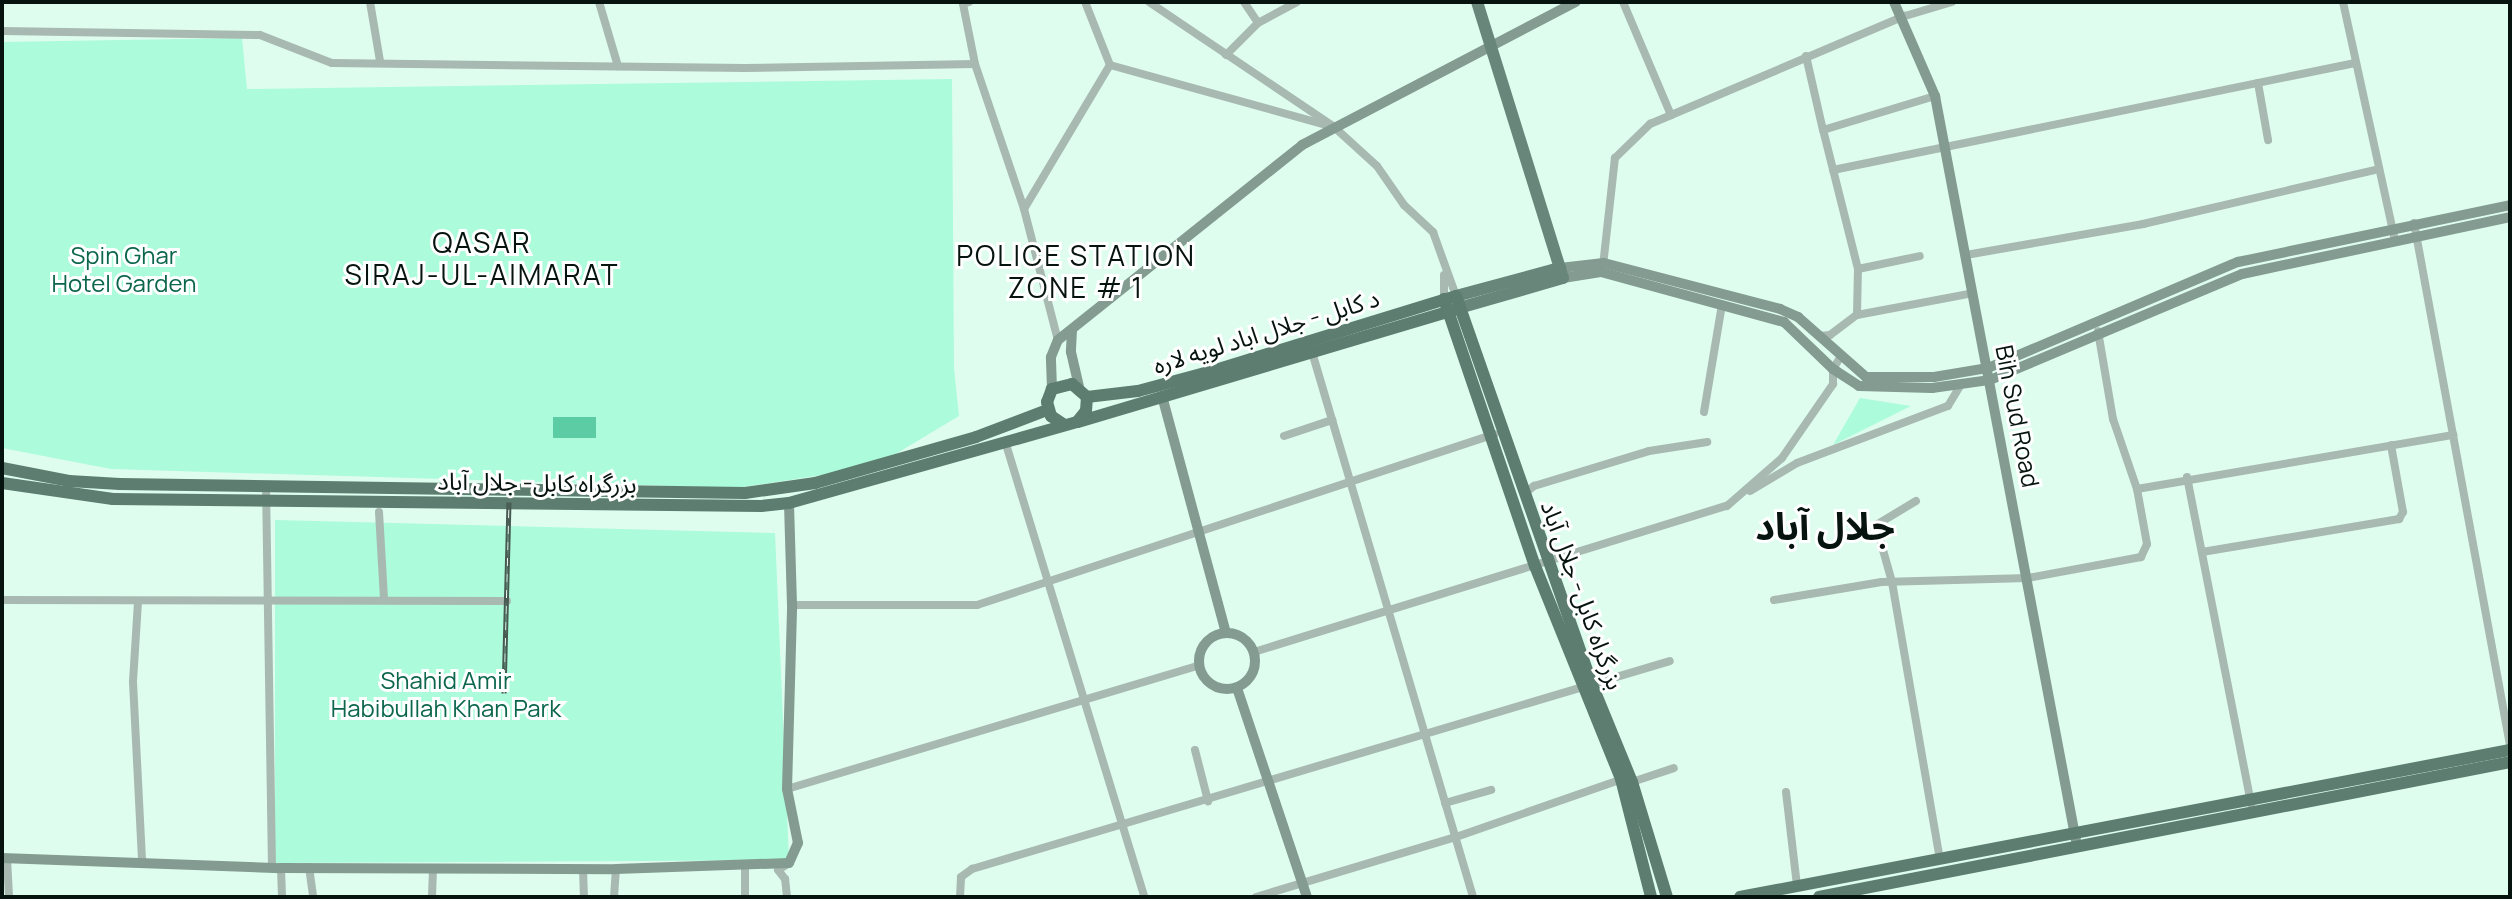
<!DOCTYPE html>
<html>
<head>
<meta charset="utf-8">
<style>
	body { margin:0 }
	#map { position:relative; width:2512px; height:899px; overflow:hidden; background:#defdef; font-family:Manrope,"Noto Sans Arabic",sans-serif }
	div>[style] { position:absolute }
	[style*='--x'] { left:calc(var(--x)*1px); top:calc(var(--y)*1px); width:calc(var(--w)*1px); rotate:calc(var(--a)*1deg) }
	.green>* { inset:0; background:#acfbdb }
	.water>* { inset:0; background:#5bcca4 }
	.minor>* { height:8px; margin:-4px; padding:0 4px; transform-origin:4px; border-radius:4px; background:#a8b9b1 }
	.secondary>* { height:10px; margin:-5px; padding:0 5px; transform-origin:5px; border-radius:5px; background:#839b90 }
	.secondary>.ring { margin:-5px; padding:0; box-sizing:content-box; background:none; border:10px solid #839b90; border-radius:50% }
	.primary>* { height:12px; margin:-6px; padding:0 6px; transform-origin:6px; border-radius:6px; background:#688679 }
	.trunk>* { height:12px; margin:-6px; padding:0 6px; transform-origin:6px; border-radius:6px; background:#5c7d6f }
	.rail>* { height:5px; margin-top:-2.5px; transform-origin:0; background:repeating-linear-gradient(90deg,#fff 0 8px,#475a52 0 16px); box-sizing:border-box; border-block:2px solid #475a52 }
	span { translate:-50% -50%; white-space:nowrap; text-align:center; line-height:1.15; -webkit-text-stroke:6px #fff; paint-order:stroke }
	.park-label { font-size:24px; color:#0b664c }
	.street-label { font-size:24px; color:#06130e }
	.quarter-label { font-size:28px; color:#06130e; letter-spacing:2px }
	.town-label { font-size:38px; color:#06130e; font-weight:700 }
	.frame { position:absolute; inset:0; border:4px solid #06130e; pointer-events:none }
</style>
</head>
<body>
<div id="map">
	<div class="green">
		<div style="clip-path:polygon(242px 38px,247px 89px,952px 79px,954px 368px,959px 416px,889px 458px,828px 474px,737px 488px,111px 469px,2px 448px,2px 42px)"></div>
		<div style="clip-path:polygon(1860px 398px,1911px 406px,1833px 445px)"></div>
		<div style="clip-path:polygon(275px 520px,775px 533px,789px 860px,275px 863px)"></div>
	</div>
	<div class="water">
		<div style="clip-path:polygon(553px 417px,596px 417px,596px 438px,553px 438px)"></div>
	</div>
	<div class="minor">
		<div style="--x:370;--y:2;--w:60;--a:80.4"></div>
		<div style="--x:599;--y:2;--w:67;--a:73.5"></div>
		<div style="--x:969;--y:2;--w:6;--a:162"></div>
		<div style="--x:963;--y:4;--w:61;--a:78.7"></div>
		<div style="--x:1149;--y:2;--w:222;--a:34"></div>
		<div style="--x:1333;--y:126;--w:59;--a:42.3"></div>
		<div style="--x:1377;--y:166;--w:47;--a:55.3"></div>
		<div style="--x:1404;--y:205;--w:40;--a:43"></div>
		<div style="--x:1433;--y:232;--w:68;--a:70.2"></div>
		<div style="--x:1244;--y:2;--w:25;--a:56"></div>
		<div style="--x:1623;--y:2;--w:123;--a:67"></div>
		<div style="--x:2343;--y:2;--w:239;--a:77.7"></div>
		<div style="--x:2;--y:31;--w:258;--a:0.9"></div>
		<div style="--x:260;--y:35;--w:77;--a:21.3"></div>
		<div style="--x:332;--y:63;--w:413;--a:0.7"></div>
		<div style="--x:745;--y:68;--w:230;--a:-1"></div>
		<div style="--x:975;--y:64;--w:153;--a:71.3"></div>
		<div style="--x:1024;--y:209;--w:135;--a:75.5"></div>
		<div style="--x:1226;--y:55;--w:45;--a:-45"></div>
		<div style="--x:1258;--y:23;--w:44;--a:-28.3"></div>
		<div style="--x:1806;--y:56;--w:76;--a:77.1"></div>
		<div style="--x:1110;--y:65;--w:224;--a:15.5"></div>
		<div style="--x:2258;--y:83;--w:58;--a:80"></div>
		<div style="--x:1833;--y:170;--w:533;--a:-11.58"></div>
		<div style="--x:1024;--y:209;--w:168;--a:-59.2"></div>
		<div style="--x:1110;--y:65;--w:68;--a:-111.6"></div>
		<div style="--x:2414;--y:223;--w:531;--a:79.58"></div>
		<div style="--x:1966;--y:255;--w:180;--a:-9.9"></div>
		<div style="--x:2143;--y:224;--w:242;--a:-13.1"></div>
		<div style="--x:1603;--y:266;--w:109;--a:-83.7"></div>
		<div style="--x:1615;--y:158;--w:49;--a:-44.2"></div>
		<div style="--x:1650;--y:124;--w:277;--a:-23"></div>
		<div style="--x:1905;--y:16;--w:49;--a:-16.6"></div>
		<div style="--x:1858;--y:269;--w:63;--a:-11.8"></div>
		<div style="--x:1444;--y:275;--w:24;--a:90"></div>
		<div style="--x:1857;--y:315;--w:118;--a:-10.7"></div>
		<div style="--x:1819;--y:336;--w:11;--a:-5"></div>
		<div style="--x:1830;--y:335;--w:34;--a:-37"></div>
		<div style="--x:1857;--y:315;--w:46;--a:-88.8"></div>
		<div style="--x:1858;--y:269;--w:143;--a:-104.1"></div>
		<div style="--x:1823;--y:130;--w:117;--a:-16.9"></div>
		<div style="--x:1312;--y:352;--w:568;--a:73.54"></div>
		<div style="--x:1704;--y:412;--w:109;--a:-80.5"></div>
		<div style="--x:1284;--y:436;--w:51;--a:-18.4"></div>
		<div style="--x:1005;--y:441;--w:477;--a:73"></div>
		<div style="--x:2187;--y:477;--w:333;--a:78.9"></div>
		<div style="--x:266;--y:486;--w:378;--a:89.1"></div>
		<div style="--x:2137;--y:489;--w:321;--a:-9.7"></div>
		<div style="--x:1750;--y:491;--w:55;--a:-30.8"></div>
		<div style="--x:1797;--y:463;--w:161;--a:-20.7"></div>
		<div style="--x:1948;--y:406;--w:26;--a:-59"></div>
		<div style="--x:1524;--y:494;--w:13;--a:-39"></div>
		<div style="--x:1534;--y:486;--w:120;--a:-16.9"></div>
		<div style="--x:1649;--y:451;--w:59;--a:-8.8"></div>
		<div style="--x:1916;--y:501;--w:47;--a:149"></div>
		<div style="--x:1876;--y:525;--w:59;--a:74.3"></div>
		<div style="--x:1892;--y:582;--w:281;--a:80.2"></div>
		<div style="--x:379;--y:512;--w:88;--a:86.7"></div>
		<div style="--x:2202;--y:552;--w:200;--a:-9.5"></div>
		<div style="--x:2399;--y:519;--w:8;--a:-60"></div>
		<div style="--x:2403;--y:512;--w:68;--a:-100.2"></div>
		<div style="--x:2;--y:600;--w:505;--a:0.11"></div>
		<div style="--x:1774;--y:600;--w:109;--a:-9.5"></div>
		<div style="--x:1882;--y:582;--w:146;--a:-1.6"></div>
		<div style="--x:2028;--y:578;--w:115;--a:-10.5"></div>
		<div style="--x:2141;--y:557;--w:14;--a:-65"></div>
		<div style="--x:2147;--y:544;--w:56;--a:-100.3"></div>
		<div style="--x:2137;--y:489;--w:74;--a:-108.9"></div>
		<div style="--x:2113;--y:419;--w:89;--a:-99.7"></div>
		<div style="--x:138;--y:602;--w:80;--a:93.6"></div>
		<div style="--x:133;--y:682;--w:178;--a:87.1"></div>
		<div style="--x:792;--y:605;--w:185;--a:0"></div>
		<div style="--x:977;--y:605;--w:545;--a:-18.27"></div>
		<div style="--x:1254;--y:652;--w:495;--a:-17.2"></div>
		<div style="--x:1727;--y:506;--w:73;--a:-41.1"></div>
		<div style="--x:1782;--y:458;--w:90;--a:-55.4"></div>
		<div style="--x:1833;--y:384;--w:15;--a:-90"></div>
		<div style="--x:1833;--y:369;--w:13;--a:-58"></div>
		<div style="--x:1195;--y:750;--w:53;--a:75.7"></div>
		<div style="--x:1632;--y:782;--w:44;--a:-18.4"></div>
		<div style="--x:787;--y:789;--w:429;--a:-16.7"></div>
		<div style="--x:1786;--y:792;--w:95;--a:83.3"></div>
		<div style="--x:1445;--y:803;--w:48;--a:-15.8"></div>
		<div style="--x:7;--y:858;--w:39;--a:87"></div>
		<div style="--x:745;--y:866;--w:31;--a:90"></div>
		<div style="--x:309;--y:867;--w:30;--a:82"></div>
		<div style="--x:281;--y:868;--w:29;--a:88"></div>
		<div style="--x:583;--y:869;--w:28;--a:88"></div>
		<div style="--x:432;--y:897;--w:29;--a:-88"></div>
		<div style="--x:614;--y:897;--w:28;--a:-86"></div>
		<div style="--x:787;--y:897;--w:18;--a:-96"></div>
		<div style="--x:785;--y:879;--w:11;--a:-128"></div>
		<div style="--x:778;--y:870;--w:13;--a:-32"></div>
		<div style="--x:960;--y:897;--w:20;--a:-87"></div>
		<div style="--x:961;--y:877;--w:14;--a:-36"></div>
		<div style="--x:972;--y:869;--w:728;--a:-16.59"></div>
		<div style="--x:1256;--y:897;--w:209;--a:-16.7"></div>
		<div style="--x:1456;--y:837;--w:177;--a:-19.2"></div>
	</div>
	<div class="secondary">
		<div style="--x:1894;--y:2;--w:103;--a:66.4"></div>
		<div style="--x:1935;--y:96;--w:758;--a:79.28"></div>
		<div style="--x:1560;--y:268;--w:44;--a:-6.5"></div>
		<div style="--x:1604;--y:263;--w:182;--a:14.6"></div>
		<div style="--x:1780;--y:309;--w:20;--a:24"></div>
		<div style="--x:1798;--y:317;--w:91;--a:41.4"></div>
		<div style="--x:1866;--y:377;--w:68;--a:0"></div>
		<div style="--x:1934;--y:377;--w:55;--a:-9.5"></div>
		<div style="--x:1988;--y:368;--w:272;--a:-23"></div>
		<div style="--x:2238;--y:262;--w:278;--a:-11.8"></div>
		<div style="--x:1563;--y:278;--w:38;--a:-9"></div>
		<div style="--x:1601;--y:272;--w:190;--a:15.3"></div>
		<div style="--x:1784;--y:322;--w:68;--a:43.8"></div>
		<div style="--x:1833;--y:369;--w:31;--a:33"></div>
		<div style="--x:1859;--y:386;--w:73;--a:1.6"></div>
		<div style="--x:1932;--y:388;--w:59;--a:-7.9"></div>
		<div style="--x:1990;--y:380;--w:273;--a:-22.8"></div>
		<div style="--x:2242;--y:274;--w:274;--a:-12"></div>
		<div style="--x:1072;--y:330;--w:22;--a:93"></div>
		<div style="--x:1071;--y:352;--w:35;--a:77"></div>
		<div style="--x:1052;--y:389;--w:32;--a:-92"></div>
		<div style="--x:1051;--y:357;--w:18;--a:-68"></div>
		<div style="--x:1058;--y:340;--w:312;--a:-38.6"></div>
		<div style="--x:1302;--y:145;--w:309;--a:-27.6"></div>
		<div style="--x:1162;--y:396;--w:245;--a:74.9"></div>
		<div class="ring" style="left:1199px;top:633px;width:46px;height:46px"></div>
		<div style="--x:1237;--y:688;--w:220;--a:71.5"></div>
		<div style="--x:2;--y:858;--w:279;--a:2.1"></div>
		<div style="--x:281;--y:868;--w:335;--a:0.2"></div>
		<div style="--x:616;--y:869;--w:173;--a:-2"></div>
		<div style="--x:789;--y:863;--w:22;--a:-66"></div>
		<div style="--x:798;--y:843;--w:55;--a:-101.5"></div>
		<div style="--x:787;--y:789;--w:184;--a:-88.4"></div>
		<div style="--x:792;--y:605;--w:102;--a:-91.7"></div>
	</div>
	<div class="primary">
		<div style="--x:1456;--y:296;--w:108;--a:-15.1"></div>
		<div style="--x:1459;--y:308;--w:108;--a:-16.1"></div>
		<div style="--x:1563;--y:278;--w:289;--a:-107.3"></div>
	</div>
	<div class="trunk">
		<div style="--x:1444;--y:299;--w:282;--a:71.2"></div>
		<div style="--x:1535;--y:566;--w:230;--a:68"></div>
		<div style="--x:1621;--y:779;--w:122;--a:75.7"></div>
		<div style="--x:1087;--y:397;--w:51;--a:-6.7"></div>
		<div style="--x:1138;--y:391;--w:73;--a:-15"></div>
		<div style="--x:1209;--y:372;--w:258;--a:-17.1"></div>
		<div style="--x:1456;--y:296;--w:409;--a:70.7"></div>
		<div style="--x:1591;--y:682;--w:108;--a:67.7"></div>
		<div style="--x:1632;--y:782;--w:120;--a:73.1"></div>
		<div style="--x:1078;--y:422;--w:395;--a:-16.6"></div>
		<div style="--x:2;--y:468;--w:68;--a:11"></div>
		<div style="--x:69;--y:481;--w:51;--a:3.4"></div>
		<div style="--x:120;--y:484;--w:625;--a:0.83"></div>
		<div style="--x:745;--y:493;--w:71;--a:-8.1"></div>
		<div style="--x:815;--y:483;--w:167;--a:-15.9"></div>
		<div style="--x:976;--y:437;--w:76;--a:-20.8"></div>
		<div style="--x:2;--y:483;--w:112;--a:8.2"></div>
		<div style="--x:113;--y:499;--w:648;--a:0.62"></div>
		<div style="--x:761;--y:506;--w:28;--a:-6"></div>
		<div style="--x:789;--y:503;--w:299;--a:-15.7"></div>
		<div style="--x:1077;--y:422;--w:14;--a:-51"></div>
		<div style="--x:1086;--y:411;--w:14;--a:-86"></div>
		<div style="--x:1087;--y:397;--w:20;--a:-139"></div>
		<div style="--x:1072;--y:384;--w:21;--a:166"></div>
		<div style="--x:1052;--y:389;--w:14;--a:111"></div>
		<div style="--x:1047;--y:402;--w:15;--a:74"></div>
		<div style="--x:1051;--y:416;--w:14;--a:34"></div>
		<div style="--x:1740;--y:897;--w:784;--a:-10.81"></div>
		<div style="--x:1819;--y:897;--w:704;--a:-11.05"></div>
	</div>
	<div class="rail">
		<div style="--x:504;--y:693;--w:191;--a:-88.5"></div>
	</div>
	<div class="park-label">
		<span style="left:124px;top:269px">Spin Ghar<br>Hotel Garden</span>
		<span style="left:446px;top:694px">Shahid Amir<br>Habibullah Khan Park</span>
	</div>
	<div class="street-label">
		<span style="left:1266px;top:331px;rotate:-17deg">د کابل - جلال اباد لویه لاره</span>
		<span style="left:2018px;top:416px;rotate:79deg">Bih Sud Road</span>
		<span style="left:537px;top:482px;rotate:1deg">بزرگراه کابل- جلال آباد</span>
		<span style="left:1583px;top:595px;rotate:70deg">بزرگراه کابل- جلال آباد</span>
	</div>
	<div class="quarter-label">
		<span style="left:482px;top:258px">QASAR<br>SIRAJ-UL-AIMARAT</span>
		<span style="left:1076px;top:271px">POLICE STATION<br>ZONE # 1</span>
	</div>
	<div class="town-label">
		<span style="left:1825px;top:526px">جلال آباد</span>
	</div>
	<div class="frame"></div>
</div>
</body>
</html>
